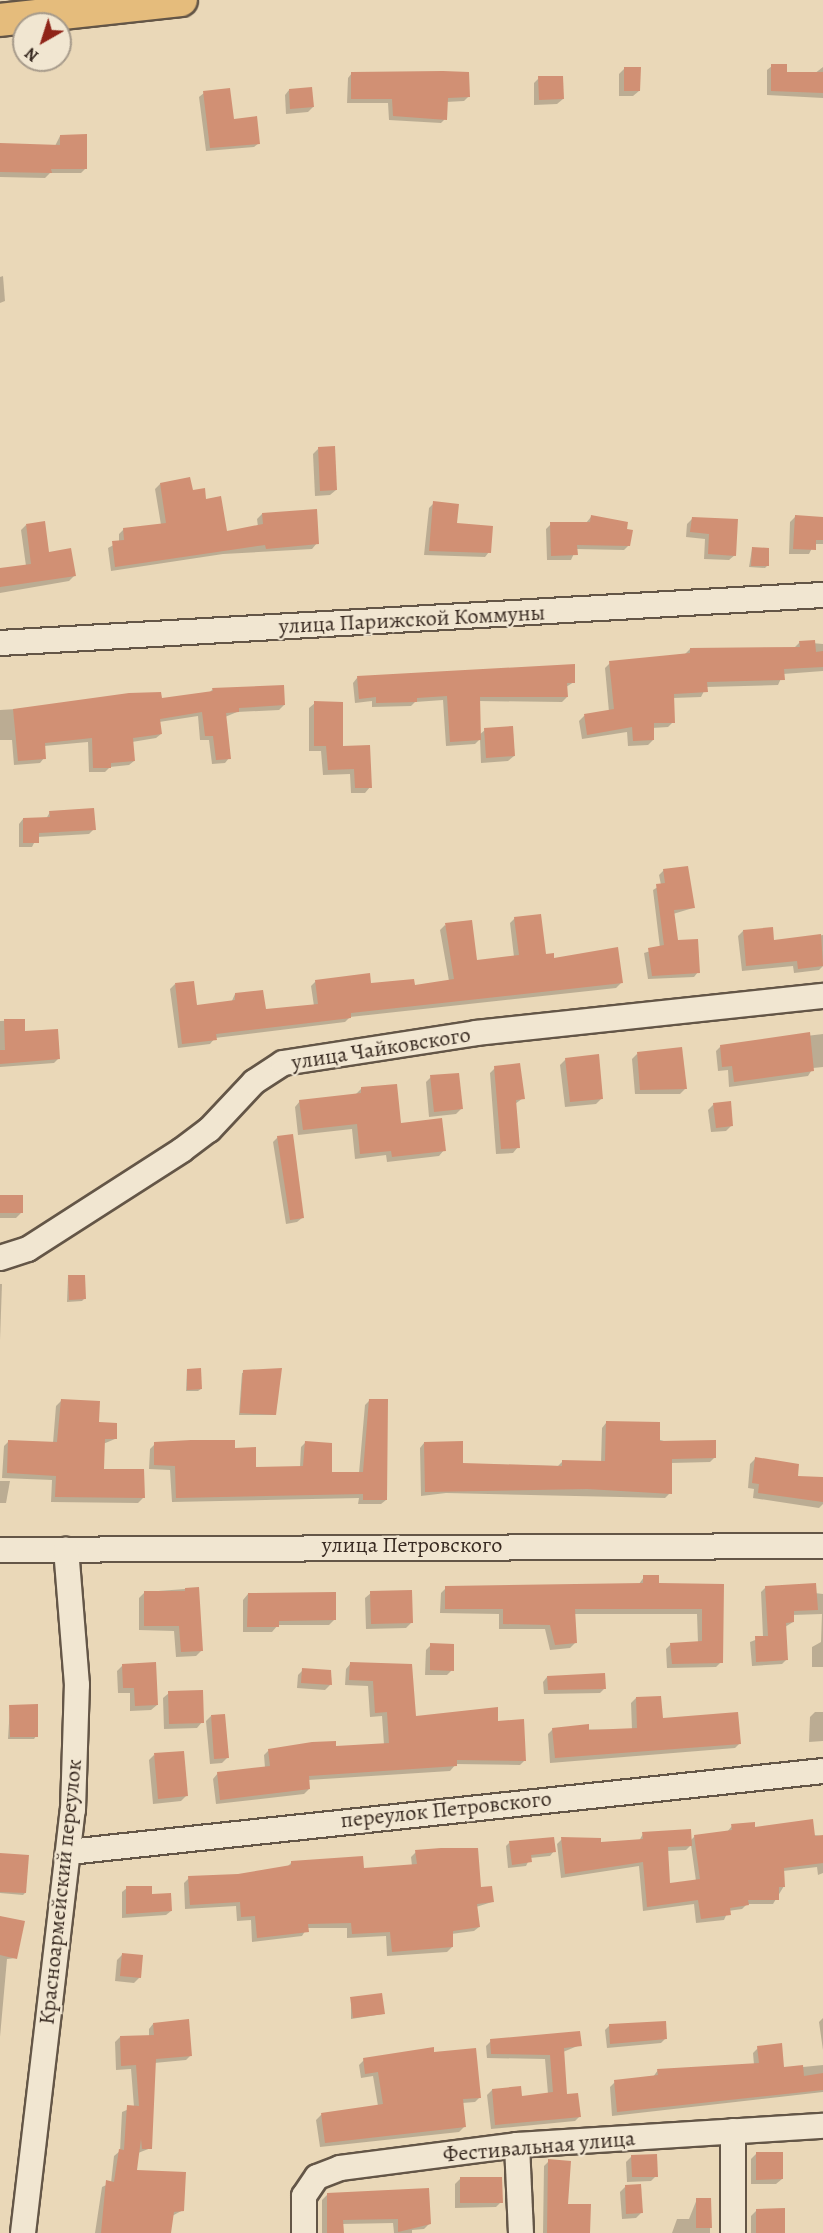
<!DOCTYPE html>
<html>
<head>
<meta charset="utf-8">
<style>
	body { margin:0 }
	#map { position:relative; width:823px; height:2233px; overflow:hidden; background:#ead8b8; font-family:Alegreya,serif }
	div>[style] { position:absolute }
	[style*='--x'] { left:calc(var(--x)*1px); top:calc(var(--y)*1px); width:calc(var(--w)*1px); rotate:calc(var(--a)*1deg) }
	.shadow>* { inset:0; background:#0003 }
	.building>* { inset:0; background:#d19074 }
	.roads { filter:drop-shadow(2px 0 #645647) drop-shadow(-2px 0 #645647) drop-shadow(0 2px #645647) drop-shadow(0 -2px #645647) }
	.minor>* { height:24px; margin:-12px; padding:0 12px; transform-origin:12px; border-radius:12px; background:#f1e6d1 }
	.major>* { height:32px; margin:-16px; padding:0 16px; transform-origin:16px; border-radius:16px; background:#e5bc7c }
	span { translate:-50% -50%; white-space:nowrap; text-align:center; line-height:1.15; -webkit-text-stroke:4.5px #f1e6d1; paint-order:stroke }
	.street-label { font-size:22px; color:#382a21 }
	.north { position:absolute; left:12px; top:12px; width:60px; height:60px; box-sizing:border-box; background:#f1e6d1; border:2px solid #a79b8b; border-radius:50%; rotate:219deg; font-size:16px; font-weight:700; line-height:24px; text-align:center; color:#382a21 }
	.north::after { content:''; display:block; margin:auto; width:21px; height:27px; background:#8f2418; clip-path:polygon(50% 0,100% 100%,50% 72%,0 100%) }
</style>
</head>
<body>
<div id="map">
	<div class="shadow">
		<div style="clip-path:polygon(772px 66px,785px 74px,814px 74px,823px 67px,823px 98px,767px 95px,767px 70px)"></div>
		<div style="clip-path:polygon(625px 68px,639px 91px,633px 96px,619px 96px,619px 74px)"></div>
		<div style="clip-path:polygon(352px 73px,469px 96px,464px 101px,446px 102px,445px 119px,441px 123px,389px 120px,388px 103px,347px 103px,348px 78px)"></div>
		<div style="clip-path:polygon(539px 78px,563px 99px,557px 104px,534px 105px,534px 83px)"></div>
		<div style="clip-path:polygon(289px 90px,313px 107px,308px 112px,286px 114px,285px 95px)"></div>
		<div style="clip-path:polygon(204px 93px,233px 121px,259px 143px,254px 147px,206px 151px,199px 97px)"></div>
		<div style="clip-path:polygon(60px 136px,86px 168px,81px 173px,50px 173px,45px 178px,0 177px,0 145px,55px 146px)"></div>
		<div style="clip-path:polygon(3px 276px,5px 301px,0 303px,0 277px)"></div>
		<div style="clip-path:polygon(318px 449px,336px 490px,330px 495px,315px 496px,313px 454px)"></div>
		<div style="clip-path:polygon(160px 484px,192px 491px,205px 500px,225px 533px,258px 527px,257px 519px,262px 514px,317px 543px,312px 549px,223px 554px,111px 571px,108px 548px,119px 542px,119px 534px,124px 529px,161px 525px,155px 489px)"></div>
		<div style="clip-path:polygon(434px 503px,455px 525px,489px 552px,485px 557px,424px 555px,429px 508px)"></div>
		<div style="clip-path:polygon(591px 517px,625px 530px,629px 545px,624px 550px,576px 549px,571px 560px,547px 560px,546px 529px,551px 524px,586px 523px)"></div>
		<div style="clip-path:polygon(795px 517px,823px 519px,823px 544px,814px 544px,809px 554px,789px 554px,790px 522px)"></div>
		<div style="clip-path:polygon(693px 518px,735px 555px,729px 560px,704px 559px,705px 539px,686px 537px,687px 524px)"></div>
		<div style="clip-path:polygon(26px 525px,48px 554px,74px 576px,69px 581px,0 593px,0 569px,26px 566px,21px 530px)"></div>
		<div style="clip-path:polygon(752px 549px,767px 566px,765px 568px,749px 567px)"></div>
		<div style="clip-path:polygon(800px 642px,823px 644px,823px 671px,783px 674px,778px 685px,706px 687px,701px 697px,673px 698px,673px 722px,668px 727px,652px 728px,653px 740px,648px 745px,628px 746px,627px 732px,582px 739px,579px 721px,584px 716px,609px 712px,605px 668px,610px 663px,685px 654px,690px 649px,794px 648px)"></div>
		<div style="clip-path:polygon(357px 678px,574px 682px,566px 687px,567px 697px,562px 702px,478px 701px,479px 735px,485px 730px,514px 756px,508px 761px,481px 763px,480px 739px,475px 744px,446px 746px,443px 700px,415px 702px,411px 706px,372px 707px,372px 701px,355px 703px,353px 683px)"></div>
		<div style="clip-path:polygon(213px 689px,284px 705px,279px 710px,237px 712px,225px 717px,229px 758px,225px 763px,212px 764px,209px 740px,200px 740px,198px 716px,159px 722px,161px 734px,156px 738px,132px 742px,134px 761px,129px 765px,110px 767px,105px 772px,89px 772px,88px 742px,44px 746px,44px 758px,40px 763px,14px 765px,12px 740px,0 740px,0 710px,161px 700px,209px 693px)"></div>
		<div style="clip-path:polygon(315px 703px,370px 787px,365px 793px,351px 793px,350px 774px,323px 775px,321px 751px,309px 751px,309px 708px)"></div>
		<div style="clip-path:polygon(50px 812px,94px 829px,89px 834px,37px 837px,32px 847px,19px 847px,19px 824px,23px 819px,46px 819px)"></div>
		<div style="clip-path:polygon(664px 870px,693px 908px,673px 914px,677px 941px,698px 972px,694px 977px,648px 979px,644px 953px,660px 948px,653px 890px,661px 885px,659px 875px)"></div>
		<div style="clip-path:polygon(515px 918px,544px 956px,621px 983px,616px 988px,350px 1017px,345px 1022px,215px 1038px,210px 1044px,178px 1048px,170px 989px,175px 984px,196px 1007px,231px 1003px,235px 994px,264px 1010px,314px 1006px,311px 986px,316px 981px,414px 987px,449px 981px,440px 930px,445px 925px,476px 961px,514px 957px,510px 923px)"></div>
		<div style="clip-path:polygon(743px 931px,773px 942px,823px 935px,823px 966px,819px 970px,794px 973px,793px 966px,742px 971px,738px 936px)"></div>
		<div style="clip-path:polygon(23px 1020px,24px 1033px,58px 1059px,54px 1063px,0 1067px,0 1021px)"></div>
		<div style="clip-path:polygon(823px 1034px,823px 1067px,813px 1068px,808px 1076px,729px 1087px,728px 1070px,718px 1071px,716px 1051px,721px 1046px)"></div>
		<div style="clip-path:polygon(637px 1054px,685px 1089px,680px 1094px,635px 1094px,632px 1059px)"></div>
		<div style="clip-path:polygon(566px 1059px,602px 1098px,596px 1104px,565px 1107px,560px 1065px)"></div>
		<div style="clip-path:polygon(495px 1068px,523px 1098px,515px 1104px,518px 1147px,513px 1153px,496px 1154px,490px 1073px)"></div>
		<div style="clip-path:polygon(431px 1077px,461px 1109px,456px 1114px,429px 1117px,426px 1082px)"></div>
		<div style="clip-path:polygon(361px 1089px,400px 1125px,444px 1150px,439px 1156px,387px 1162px,386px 1155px,355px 1159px,352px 1129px,298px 1135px,295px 1107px,300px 1101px,355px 1095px)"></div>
		<div style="clip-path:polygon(714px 1104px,731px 1126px,726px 1131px,711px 1132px,708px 1110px)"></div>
		<div style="clip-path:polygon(278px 1137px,302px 1218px,297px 1222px,286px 1224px,273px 1142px)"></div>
		<div style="clip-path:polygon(0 1197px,22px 1212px,16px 1218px,0 1218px)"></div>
		<div style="clip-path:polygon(68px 1277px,84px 1299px,82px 1301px,67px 1302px)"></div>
		<div style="clip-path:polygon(0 1284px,2px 1284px,0 1340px)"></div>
		<div style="clip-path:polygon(187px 1370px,201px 1389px,198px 1391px,186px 1391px)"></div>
		<div style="clip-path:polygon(281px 1370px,275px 1415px,239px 1415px,242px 1373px)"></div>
		<div style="clip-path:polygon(61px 1401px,115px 1439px,103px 1444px,103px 1471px,143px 1498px,138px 1503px,51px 1502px,52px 1480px,2px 1478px,4px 1446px,9px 1441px,53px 1443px,56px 1406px)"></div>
		<div style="clip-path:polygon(369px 1401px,386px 1500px,381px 1504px,358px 1504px,359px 1498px,172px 1502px,170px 1470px,149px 1469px,150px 1449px,155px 1444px,233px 1450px,255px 1468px,300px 1467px,301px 1447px,306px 1442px,330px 1473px,359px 1473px,365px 1405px)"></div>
		<div style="clip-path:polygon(606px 1423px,715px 1457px,710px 1462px,671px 1463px,670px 1493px,665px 1498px,446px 1493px,421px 1496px,420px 1448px,424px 1443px,462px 1464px,558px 1466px,562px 1462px,601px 1463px,602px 1428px)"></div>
		<div style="clip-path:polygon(755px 1459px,796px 1477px,823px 1479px,823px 1504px,819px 1508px,753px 1498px,754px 1489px,748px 1488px,750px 1464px)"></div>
		<div style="clip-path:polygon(0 1481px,10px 1481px,6px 1503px,0 1503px)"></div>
		<div style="clip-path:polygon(644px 1577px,658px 1584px,722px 1586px,721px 1662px,716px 1667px,667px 1668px,666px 1649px,671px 1644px,698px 1643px,697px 1614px,573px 1614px,575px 1643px,570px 1648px,550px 1650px,545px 1629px,499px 1629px,499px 1614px,440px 1613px,441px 1593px,446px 1588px,639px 1584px)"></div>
		<div style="clip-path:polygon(766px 1587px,823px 1594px,823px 1667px,812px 1667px,812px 1647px,821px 1642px,822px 1614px,792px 1615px,793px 1622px,785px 1627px,787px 1659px,782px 1664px,752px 1666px,750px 1642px,763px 1637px,761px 1592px)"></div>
		<div style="clip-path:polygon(185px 1589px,202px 1650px,196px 1656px,176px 1657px,174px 1631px,139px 1630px,139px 1598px,145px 1592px)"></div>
		<div style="clip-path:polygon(371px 1593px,412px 1622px,406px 1628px,366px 1629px,365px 1598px)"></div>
		<div style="clip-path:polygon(248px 1594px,334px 1620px,329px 1625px,278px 1625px,272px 1632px,243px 1632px,243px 1600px)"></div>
		<div style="clip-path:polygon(431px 1645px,452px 1670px,447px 1675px,425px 1675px,426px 1650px)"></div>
		<div style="clip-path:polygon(351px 1663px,410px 1666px,414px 1717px,497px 1722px,525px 1760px,520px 1765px,456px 1764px,450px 1771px,308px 1780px,309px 1789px,304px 1794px,216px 1804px,213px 1779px,218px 1773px,265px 1768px,264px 1755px,269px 1750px,384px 1745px,382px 1716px,370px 1717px,368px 1686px,345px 1685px,346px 1669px)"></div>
		<div style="clip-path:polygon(123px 1665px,157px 1705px,151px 1710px,130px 1711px,130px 1693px,118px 1693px,117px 1671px)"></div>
		<div style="clip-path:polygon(303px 1670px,329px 1672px,330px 1685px,325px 1690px,297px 1688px,298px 1675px)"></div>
		<div style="clip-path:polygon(547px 1677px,605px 1688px,600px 1693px,544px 1694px,543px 1682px)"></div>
		<div style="clip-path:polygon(169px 1693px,202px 1722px,197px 1728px,164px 1729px,163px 1698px)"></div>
		<div style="clip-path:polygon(636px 1698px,661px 1720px,740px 1743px,735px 1748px,550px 1763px,548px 1734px,553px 1729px,632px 1730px,631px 1703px)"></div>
		<div style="clip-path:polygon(10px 1706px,36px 1736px,34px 1739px,8px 1739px)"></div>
		<div style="clip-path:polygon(815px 1712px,823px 1712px,823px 1741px,809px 1742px,810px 1717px)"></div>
		<div style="clip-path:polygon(211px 1716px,228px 1757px,222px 1763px,210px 1764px,206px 1721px)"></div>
		<div style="clip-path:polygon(154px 1755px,186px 1796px,181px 1801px,153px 1804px,149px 1760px)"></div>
		<div style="clip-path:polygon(evenodd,732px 1826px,823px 1836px,823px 1873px,818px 1875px,817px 1867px,783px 1871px,784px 1886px,773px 1904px,747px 1904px,742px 1909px,728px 1911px,724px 1920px,696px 1923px,694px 1904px,643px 1911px,639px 1866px,561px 1878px,557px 1844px,562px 1839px,599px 1844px,639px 1841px,643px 1834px,690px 1841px,695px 1836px,727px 1832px,732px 1826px,691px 1845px,696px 1881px,669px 1885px,666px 1851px,686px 1850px,691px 1845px)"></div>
		<div style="clip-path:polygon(510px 1842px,554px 1851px,550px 1856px,530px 1858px,526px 1866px,508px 1868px,506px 1846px)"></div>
		<div style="clip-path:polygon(416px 1852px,480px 1888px,492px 1902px,476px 1907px,479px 1927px,474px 1931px,451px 1934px,452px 1947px,447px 1952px,387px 1956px,386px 1936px,347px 1938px,347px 1928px,307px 1928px,302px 1936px,252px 1942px,251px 1920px,237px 1921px,236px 1906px,185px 1909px,184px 1883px,189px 1878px,238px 1875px,287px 1867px,292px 1862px,363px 1869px,412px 1866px,411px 1857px)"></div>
		<div style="clip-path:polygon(0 1854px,25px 1893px,23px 1895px,0 1893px)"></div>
		<div style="clip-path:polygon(127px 1888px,151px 1895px,171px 1911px,166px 1915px,122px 1918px,122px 1892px)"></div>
		<div style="clip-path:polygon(0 1918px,16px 1958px,7px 1959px,0 2037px)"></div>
		<div style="clip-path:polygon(122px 1955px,140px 1977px,134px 1983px,115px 1981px,117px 1960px)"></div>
		<div style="clip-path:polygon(351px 1998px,383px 2014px,351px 2019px)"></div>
		<div style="clip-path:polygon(823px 2018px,823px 2050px,819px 2022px)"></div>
		<div style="clip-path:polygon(153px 2024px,191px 2055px,186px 2060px,154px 2063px,151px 2148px,138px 2153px,135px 2172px,183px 2210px,172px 2216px,170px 2233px,95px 2233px,102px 2187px,111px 2183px,114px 2156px,120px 2151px,122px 2112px,134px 2107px,131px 2069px,116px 2070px,115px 2042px,120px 2037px,149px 2036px,149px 2029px)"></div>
		<div style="clip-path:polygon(609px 2026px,665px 2039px,661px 2043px,607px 2048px,605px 2030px)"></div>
		<div style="clip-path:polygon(491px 2041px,580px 2045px,563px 2052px,565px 2096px,580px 2116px,575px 2121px,491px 2129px,487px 2095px,492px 2090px,521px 2097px,548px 2094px,545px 2059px,487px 2058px,486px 2046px)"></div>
		<div style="clip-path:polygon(758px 2048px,783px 2069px,823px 2065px,823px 2092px,612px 2116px,610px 2087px,615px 2082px,653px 2077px,658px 2070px,754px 2065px,753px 2053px)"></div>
		<div style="clip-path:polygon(433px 2054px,480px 2097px,475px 2102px,462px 2103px,464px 2127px,459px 2132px,320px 2147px,316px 2120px,321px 2115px,378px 2106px,373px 2076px,361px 2078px,359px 2065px,364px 2060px)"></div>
		<div style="clip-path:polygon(756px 2154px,782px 2179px,776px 2184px,751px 2184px,751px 2159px)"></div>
		<div style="clip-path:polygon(632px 2156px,656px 2176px,651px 2181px,627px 2182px,626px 2162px)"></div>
		<div style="clip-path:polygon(549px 2161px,567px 2205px,589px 2233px,543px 2233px,544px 2166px)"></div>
		<div style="clip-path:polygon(460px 2179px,501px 2202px,496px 2207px,455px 2208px,455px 2184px)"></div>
		<div style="clip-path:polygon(625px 2187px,642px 2212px,636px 2218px,622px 2219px,620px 2192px)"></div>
		<div style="clip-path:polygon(327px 2195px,429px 2224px,424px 2229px,412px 2230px,412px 2233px,394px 2233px,393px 2223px,342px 2224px,342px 2233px,322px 2233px,322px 2200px)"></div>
		<div style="clip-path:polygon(697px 2199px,710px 2199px,710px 2233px,672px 2233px,677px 2219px,689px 2219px)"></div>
		<div style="clip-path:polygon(756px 2211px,784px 2233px,751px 2233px,751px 2216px)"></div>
	</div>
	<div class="building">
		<div style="clip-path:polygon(771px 64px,787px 64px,787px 72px,823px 72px,823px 93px,771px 91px)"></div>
		<div style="clip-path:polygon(624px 67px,641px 67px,640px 91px,624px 91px)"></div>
		<div style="clip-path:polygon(443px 71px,469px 72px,470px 97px,448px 98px,447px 120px,393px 116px,392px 99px,351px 99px,351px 72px)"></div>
		<div style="clip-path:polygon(538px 76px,563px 76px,564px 99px,539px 100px)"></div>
		<div style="clip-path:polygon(312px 87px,314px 107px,290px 109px,289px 89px)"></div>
		<div style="clip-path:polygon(230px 88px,234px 119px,257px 116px,260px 144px,210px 148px,203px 91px)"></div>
		<div style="clip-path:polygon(87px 134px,87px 169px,51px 169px,52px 173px,0 172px,0 143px,60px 145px,60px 135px)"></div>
		<div style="clip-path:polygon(335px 446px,337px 490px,320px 491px,318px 447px)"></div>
		<div style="clip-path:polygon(190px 477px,193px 490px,205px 488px,206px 499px,221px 496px,227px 531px,263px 524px,262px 513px,317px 509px,319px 544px,266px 549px,265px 545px,115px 567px,112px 541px,124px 540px,123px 528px,166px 523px,160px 483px)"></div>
		<div style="clip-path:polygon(433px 501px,459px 504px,457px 523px,493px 526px,491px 553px,429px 551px)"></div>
		<div style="clip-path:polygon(591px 515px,628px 522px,627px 529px,633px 530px,630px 546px,577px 545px,578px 555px,551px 556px,550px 522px,590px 522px)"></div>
		<div style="clip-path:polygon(795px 515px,823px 517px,823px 540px,816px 540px,816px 550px,793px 549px)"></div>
		<div style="clip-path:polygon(692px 517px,738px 519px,736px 556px,708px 554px,709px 534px,690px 532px)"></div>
		<div style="clip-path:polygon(45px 521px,49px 552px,71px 548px,76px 576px,0 587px,0 568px,31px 564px,26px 524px)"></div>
		<div style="clip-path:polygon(752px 547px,769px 548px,769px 566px,751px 566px)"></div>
		<div style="clip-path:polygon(815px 640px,816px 652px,823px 651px,823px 667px,784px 669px,785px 680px,707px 682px,708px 692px,674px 694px,675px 723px,654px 723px,654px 740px,633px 741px,632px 727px,587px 735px,584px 714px,614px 709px,609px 661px,690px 653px,690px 648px,800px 647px,799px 641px)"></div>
		<div style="clip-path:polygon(575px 664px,575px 683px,567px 683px,568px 697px,480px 697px,481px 740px,450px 742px,447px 696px,417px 698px,417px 702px,376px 703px,376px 697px,359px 699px,357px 676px)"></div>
		<div style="clip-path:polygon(284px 685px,285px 705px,239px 708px,239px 712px,226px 713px,231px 759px,216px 760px,213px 736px,205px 736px,202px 712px,160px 719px,162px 734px,133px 738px,135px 761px,111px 763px,111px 768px,93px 768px,92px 738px,45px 743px,46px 759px,18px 761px,13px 709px,129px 693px,161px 692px,162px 698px,213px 691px,212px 688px)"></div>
		<div style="clip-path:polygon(314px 701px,343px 702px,343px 746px,370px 745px,372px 788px,355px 788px,354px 769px,328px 770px,326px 746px,314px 746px)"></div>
		<div style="clip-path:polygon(513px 726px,515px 756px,486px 758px,484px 728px)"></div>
		<div style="clip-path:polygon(94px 808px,96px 830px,39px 833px,39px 843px,23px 843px,23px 818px,50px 817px,49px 811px)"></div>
		<div style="clip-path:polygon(688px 866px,695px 908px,674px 910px,678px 940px,698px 939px,700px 973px,652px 976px,648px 948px,664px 945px,656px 884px,665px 883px,663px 869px)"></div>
		<div style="clip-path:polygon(541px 914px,546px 954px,554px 953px,554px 958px,618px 947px,623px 983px,351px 1013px,351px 1018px,216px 1034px,217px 1040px,182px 1044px,175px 983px,194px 981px,197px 1005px,235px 1000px,235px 993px,263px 990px,266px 1009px,318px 1004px,315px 980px,370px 973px,371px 983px,414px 979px,415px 985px,454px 979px,445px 923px,472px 920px,477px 960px,519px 955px,514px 917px)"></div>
		<div style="clip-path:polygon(773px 927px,774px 940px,821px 934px,823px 966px,798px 969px,797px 961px,746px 966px,743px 930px)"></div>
		<div style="clip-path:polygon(4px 1019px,25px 1019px,25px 1031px,58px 1029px,60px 1059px,0 1064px,0 1050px,5px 1050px)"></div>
		<div style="clip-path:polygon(810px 1032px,814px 1071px,734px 1082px,732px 1066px,722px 1067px,720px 1045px)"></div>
		<div style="clip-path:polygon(682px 1047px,687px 1089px,640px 1090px,637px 1052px)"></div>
		<div style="clip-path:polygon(599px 1054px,603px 1099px,570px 1102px,565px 1058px)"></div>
		<div style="clip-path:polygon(520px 1063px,525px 1099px,516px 1100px,520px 1148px,501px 1149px,494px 1066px)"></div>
		<div style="clip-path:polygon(459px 1073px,463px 1109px,434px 1112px,430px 1075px)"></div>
		<div style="clip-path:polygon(397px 1084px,401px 1123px,442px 1118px,446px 1151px,392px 1157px,391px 1151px,360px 1154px,357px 1124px,303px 1130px,299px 1100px,361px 1093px,361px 1087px)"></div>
		<div style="clip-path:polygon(731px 1101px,733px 1126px,716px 1128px,713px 1103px)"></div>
		<div style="clip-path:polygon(293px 1134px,304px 1218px,290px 1220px,277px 1136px)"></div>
		<div style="clip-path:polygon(0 1195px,23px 1195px,23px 1213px,0 1213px)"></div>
		<div style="clip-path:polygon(68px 1275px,85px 1275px,86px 1299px,69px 1300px)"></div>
		<div style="clip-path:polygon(201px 1368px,202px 1389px,187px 1390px,187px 1369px)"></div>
		<div style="clip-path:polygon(282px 1368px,276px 1415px,240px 1413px,243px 1370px)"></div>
		<div style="clip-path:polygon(61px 1399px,100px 1401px,99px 1422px,117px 1423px,117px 1439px,105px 1439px,104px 1469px,144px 1469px,145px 1498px,55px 1497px,56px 1476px,7px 1473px,8px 1440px,57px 1442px)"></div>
		<div style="clip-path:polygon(369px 1399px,388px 1399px,387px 1500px,363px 1500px,363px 1494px,176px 1498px,175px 1466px,154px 1465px,154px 1442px,191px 1440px,235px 1440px,235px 1448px,256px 1447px,256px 1467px,303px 1466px,305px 1441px,332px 1443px,332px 1472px,363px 1472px)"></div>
		<div style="clip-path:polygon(606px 1421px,660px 1422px,660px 1441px,716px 1440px,716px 1458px,672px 1459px,672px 1494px,587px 1489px,425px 1492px,424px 1442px,463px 1441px,463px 1463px,562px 1466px,562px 1460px,605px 1461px)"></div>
		<div style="clip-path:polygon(755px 1457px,799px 1464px,798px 1476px,823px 1477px,823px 1502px,758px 1493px,759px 1484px,752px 1483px)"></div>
		<div style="clip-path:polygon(643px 1575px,659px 1575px,659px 1583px,724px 1584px,723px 1663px,672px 1664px,670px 1643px,702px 1641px,702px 1609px,575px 1609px,577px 1643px,555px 1645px,550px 1625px,503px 1624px,503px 1609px,445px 1609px,445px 1586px,643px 1583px)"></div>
		<div style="clip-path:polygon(816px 1583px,818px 1610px,794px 1611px,794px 1622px,786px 1623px,788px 1660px,756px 1662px,755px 1636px,768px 1636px,765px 1586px)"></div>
		<div style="clip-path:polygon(199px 1587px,203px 1651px,181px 1652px,179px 1626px,144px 1626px,144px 1591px,185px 1591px,185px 1588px)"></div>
		<div style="clip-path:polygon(412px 1590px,413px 1623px,371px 1624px,370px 1591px)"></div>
		<div style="clip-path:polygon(336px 1592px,336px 1620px,279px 1621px,279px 1627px,247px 1627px,248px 1593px)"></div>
		<div style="clip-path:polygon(430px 1643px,454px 1644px,454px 1671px,430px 1670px)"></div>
		<div style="clip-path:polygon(156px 1662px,158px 1705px,135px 1706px,134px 1688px,123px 1688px,122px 1664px)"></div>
		<div style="clip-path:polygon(350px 1662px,412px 1664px,416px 1716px,498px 1707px,498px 1721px,524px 1719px,526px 1761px,457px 1760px,457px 1766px,309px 1776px,310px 1789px,220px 1800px,217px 1772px,270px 1766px,268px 1749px,312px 1742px,336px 1741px,336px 1746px,389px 1743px,387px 1712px,375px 1713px,373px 1681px,349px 1680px)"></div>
		<div style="clip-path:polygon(302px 1668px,331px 1670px,332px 1685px,301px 1683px)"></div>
		<div style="clip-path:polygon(605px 1673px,606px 1689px,548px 1690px,547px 1676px)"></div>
		<div style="clip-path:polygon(203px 1690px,204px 1723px,169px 1724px,168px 1691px)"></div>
		<div style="clip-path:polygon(661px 1696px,663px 1718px,738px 1712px,741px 1744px,555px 1758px,552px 1728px,589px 1724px,589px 1730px,637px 1728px,636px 1697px)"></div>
		<div style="clip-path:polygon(38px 1704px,38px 1737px,10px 1737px,9px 1705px)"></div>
		<div style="clip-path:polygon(225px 1714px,229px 1758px,214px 1759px,211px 1715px)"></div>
		<div style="clip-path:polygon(184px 1751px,188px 1796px,158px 1799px,154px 1753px)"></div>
		<div style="clip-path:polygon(813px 1819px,815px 1836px,823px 1835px,823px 1863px,784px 1868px,785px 1887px,779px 1887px,779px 1900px,748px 1900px,749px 1905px,730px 1908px,731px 1915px,701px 1919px,698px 1900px,647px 1907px,643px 1862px,565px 1874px,561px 1837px,601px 1838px,601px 1842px,643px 1839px,642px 1832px,691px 1829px,692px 1846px,668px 1847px,670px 1883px,700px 1879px,694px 1835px,732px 1830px,731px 1824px,755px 1822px,755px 1827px)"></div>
		<div style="clip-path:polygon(554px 1837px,556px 1852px,531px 1855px,532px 1862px,512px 1865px,509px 1841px)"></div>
		<div style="clip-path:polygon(441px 1848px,478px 1848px,481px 1887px,492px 1886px,494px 1902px,477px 1904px,480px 1927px,453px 1931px,453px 1947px,392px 1952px,390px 1932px,352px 1934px,351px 1923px,308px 1924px,309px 1932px,257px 1938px,255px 1916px,241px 1917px,240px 1902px,190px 1905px,188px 1876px,238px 1874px,291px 1865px,291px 1861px,363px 1856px,364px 1868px,417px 1864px,415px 1850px)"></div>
		<div style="clip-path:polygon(0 1853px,29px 1855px,26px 1893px,0 1892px)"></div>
		<div style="clip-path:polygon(126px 1886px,152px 1886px,152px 1894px,171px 1893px,172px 1911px,126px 1914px)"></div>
		<div style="clip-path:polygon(0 1916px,25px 1921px,17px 1959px,0 1955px)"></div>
		<div style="clip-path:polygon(122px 1953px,143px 1955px,141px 1978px,120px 1976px)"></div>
		<div style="clip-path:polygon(382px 1993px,385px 2014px,353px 2018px,350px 1997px)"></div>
		<div style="clip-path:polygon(189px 2019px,192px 2056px,156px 2059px,152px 2149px,142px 2149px,141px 2139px,137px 2170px,186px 2172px,184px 2211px,174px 2212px,171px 2233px,101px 2233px,106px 2180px,114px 2182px,119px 2149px,124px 2150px,127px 2105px,139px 2106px,136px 2065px,121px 2066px,120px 2036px,154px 2035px,153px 2023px)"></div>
		<div style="clip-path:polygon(666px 2021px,667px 2039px,610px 2044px,609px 2024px)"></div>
		<div style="clip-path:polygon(580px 2031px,582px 2046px,564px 2048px,567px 2094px,578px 2093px,581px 2117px,495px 2125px,492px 2089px,521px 2086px,522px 2096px,553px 2092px,550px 2055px,491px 2054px,490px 2039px)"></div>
		<div style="clip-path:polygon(782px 2043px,784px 2067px,803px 2065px,804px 2076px,823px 2073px,823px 2090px,617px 2112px,614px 2080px,658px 2075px,657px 2069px,759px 2063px,757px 2046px)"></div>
		<div style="clip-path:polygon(434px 2047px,434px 2052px,476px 2048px,481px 2098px,463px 2099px,466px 2127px,325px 2143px,321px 2113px,383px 2104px,378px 2072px,365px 2074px,363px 2058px)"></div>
		<div style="clip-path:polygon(756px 2152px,783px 2152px,783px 2179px,756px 2180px)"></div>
		<div style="clip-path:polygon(657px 2154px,658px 2177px,632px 2177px,631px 2155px)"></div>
		<div style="clip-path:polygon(548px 2159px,571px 2161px,568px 2204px,591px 2204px,590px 2233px,547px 2233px)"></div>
		<div style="clip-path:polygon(460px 2177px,502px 2177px,503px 2203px,460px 2203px)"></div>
		<div style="clip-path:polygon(641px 2184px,643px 2213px,626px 2214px,625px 2185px)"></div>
		<div style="clip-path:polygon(429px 2188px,431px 2224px,398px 2232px,398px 2219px,343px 2220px,344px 2233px,327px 2233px,327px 2193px)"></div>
		<div style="clip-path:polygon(696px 2198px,711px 2198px,712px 2228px,696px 2228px)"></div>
		<div style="clip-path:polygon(785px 2208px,785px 2233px,756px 2233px,756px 2209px)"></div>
	</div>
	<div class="roads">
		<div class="minor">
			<div style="--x:0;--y:643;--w:824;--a:-3.34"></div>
			<div style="--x:0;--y:1258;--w:29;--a:-18"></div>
			<div style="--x:28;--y:1249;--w:183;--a:-32.7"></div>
			<div style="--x:182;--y:1150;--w:34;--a:-37"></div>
			<div style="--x:209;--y:1130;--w:66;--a:-46.8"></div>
			<div style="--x:254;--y:1082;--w:35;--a:-33"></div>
			<div style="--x:283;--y:1063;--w:195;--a:-8.8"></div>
			<div style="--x:476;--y:1033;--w:349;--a:-6.1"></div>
			<div style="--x:0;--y:1550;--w:823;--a:-0.28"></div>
			<div style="--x:69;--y:1852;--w:758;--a:-6.13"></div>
			<div style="--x:733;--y:2131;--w:102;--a:90"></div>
			<div style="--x:517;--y:2145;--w:88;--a:87.4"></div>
			<div style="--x:23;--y:2233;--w:426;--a:-83.3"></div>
			<div style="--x:73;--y:1810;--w:125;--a:-88.2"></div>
			<div style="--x:77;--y:1685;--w:136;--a:-94.6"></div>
			<div style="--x:304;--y:2233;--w:37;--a:-90"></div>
			<div style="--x:304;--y:2196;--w:23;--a:-56"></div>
			<div style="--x:317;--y:2177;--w:25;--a:-21"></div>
			<div style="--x:340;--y:2168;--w:178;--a:-7.4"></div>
			<div style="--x:517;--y:2145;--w:307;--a:-3.6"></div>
		</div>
		<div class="major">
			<div style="--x:0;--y:20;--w:182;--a:-6.3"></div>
		</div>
	</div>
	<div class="street-label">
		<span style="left:412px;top:620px;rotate:-3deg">улица Парижской Коммуны</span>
		<span style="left:381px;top:1049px;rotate:-9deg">улица Чайковского</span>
		<span style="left:412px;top:1546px">улица Петровского</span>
		<span style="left:446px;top:1810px;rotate:-6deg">переулок Петровского</span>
		<span style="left:61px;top:1892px;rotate:-84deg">Красноармейский переулок</span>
		<span style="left:539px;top:2147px;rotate:-5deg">Фестивальная улица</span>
	</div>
	<div class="north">N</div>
</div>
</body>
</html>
